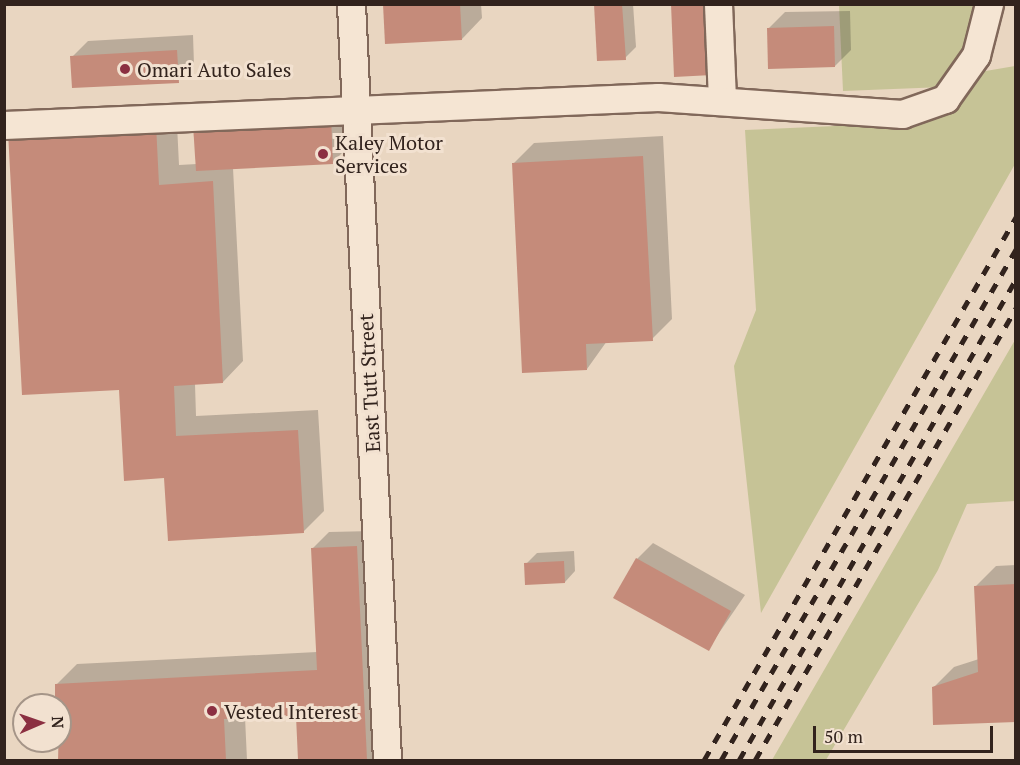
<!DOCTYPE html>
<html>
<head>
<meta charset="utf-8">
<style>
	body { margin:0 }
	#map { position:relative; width:1020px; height:765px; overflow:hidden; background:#e9d6c1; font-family:"PT Serif",serif }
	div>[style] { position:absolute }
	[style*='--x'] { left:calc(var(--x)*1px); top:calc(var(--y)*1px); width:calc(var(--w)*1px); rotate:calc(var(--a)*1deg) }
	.green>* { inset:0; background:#c6c396 }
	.shadow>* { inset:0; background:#0003 }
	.building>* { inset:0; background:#c58b7a }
	.roads { filter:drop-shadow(2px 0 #81685a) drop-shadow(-2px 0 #81685a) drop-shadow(0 2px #81685a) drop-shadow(0 -2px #81685a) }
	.minor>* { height:27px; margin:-13.5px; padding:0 13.5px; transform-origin:13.5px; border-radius:13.5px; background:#f5e5d3 }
	.rail>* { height:4.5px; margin-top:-2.25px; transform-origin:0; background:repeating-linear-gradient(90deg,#32231d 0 10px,transparent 0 20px) }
	.dots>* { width:16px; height:16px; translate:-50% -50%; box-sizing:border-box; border:3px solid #f2e1d0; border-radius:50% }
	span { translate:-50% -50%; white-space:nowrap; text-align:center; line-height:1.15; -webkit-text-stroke:6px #f2e1d0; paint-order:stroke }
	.poi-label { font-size:20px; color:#32231d }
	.left { translate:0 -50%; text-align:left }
	.street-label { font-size:20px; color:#32231d }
	.frame { position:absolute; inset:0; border:6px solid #32231d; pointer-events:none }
	.north { position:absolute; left:12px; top:693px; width:60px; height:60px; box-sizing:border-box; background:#f2e1d0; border:2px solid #a59588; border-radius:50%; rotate:88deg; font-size:16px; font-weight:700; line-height:24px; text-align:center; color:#32231d }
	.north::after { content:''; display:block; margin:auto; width:21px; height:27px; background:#8b2f41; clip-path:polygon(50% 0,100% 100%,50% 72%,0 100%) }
	.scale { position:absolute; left:813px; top:726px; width:180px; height:27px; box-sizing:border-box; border:3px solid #32231d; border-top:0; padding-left:8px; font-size:18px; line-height:21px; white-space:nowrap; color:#32231d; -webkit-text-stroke:4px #f2e1d0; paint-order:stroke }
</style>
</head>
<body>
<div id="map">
	<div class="green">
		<div style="clip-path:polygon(839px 5px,982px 5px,972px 43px,944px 87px,843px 91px)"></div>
		<div style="clip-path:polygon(1015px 66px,1015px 164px,761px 613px,734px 366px,756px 310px,745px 130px,880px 124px,909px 128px,954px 103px,974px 73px)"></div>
		<div style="clip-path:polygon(1015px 340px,1015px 501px,967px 504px,938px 570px,826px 760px,772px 760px)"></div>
	</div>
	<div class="shadow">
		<div style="clip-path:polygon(241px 4px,266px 4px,241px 6px)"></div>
		<div style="clip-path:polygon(384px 4px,481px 4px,482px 18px,462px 39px)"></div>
		<div style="clip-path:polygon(595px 4px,633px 4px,636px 47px,625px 58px)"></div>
		<div style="clip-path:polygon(850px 11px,851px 50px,835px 66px,769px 28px,785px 12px)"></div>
		<div style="clip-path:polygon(193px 35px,194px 65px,178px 81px,72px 57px,88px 41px)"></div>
		<div style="clip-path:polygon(346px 102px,349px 146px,333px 162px,233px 168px,243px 361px,223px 382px,195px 384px,196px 416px,318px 410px,324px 511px,303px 532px,166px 477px,120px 388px,30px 112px,176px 104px,179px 165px,197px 164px)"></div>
		<div style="clip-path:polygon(663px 136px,672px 319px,652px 339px,607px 341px,587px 369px,513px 164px,534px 143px)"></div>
		<div style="clip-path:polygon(373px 531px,388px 760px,300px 760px,298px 715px,245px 717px,247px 760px,59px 760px,56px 685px,77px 664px,317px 652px,313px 548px,329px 532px)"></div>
		<div style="clip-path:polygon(653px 543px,745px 595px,708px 649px,637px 559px)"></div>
		<div style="clip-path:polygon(574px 551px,575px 571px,565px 582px,526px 564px,537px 553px)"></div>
		<div style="clip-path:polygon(1016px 565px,1016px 720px,933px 688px,954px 667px,979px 659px,976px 586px,996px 566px)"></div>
	</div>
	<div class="building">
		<div style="clip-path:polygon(383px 4px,460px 4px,462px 40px,385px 44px)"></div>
		<div style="clip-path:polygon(594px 4px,622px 4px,626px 60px,597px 61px)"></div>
		<div style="clip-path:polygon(671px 4px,709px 4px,712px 75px,674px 77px)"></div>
		<div style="clip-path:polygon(834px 26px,835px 67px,768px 69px,767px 28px)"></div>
		<div style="clip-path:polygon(177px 50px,179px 83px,72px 88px,70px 56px)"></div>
		<div style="clip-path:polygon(331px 117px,333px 164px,196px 171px,193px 125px)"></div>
		<div style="clip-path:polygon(156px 124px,159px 185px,213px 181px,223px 383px,174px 386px,176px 436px,298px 430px,304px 533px,168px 541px,164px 478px,124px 481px,119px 390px,22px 395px,8px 132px)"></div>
		<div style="clip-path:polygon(643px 156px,653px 341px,586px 344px,587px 370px,522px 373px,512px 163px)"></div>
		<div style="clip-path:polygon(357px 546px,367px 760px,298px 760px,296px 716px,224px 719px,226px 760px,58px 760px,60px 705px,55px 705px,55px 684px,317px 670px,311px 548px)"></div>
		<div style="clip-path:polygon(636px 558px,731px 611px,709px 651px,613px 598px)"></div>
		<div style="clip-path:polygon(564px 561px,565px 583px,525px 585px,524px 563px)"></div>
		<div style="clip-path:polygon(1016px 584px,1016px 722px,933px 725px,932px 687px,978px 672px,974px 586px)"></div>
	</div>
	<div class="roads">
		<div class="minor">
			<div style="--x:351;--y:4;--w:757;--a:87.27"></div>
			<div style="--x:718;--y:4;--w:97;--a:87.6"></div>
			<div style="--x:4;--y:125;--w:655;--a:-2.45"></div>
			<div style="--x:658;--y:97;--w:245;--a:4"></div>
			<div style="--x:902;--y:114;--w:46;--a:-19.2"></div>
			<div style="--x:945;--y:99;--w:54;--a:-54.8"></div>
			<div style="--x:976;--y:55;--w:53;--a:-75.7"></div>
		</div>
	</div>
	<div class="rail">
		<div style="--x:704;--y:760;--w:626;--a:-60.12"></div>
		<div style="--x:721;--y:760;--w:590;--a:-60"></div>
		<div style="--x:739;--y:760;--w:555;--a:-60.06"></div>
		<div style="--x:755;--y:760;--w:522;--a:-60"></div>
	</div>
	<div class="dots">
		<div style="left:125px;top:69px;background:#8b2f41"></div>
		<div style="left:323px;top:154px;background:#8b2f41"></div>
		<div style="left:212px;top:711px;background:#8b2f41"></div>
	</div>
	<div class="poi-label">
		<span class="left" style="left:137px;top:69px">Omari Auto Sales</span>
		<span class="left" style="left:335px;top:154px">Kaley Motor<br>Services</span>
		<span class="left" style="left:224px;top:711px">Vested Interest</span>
	</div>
	<div class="street-label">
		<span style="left:369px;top:383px;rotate:-93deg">East Tutt Street</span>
	</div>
	<div class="frame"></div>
	<div class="north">N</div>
	<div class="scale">50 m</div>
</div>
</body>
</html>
